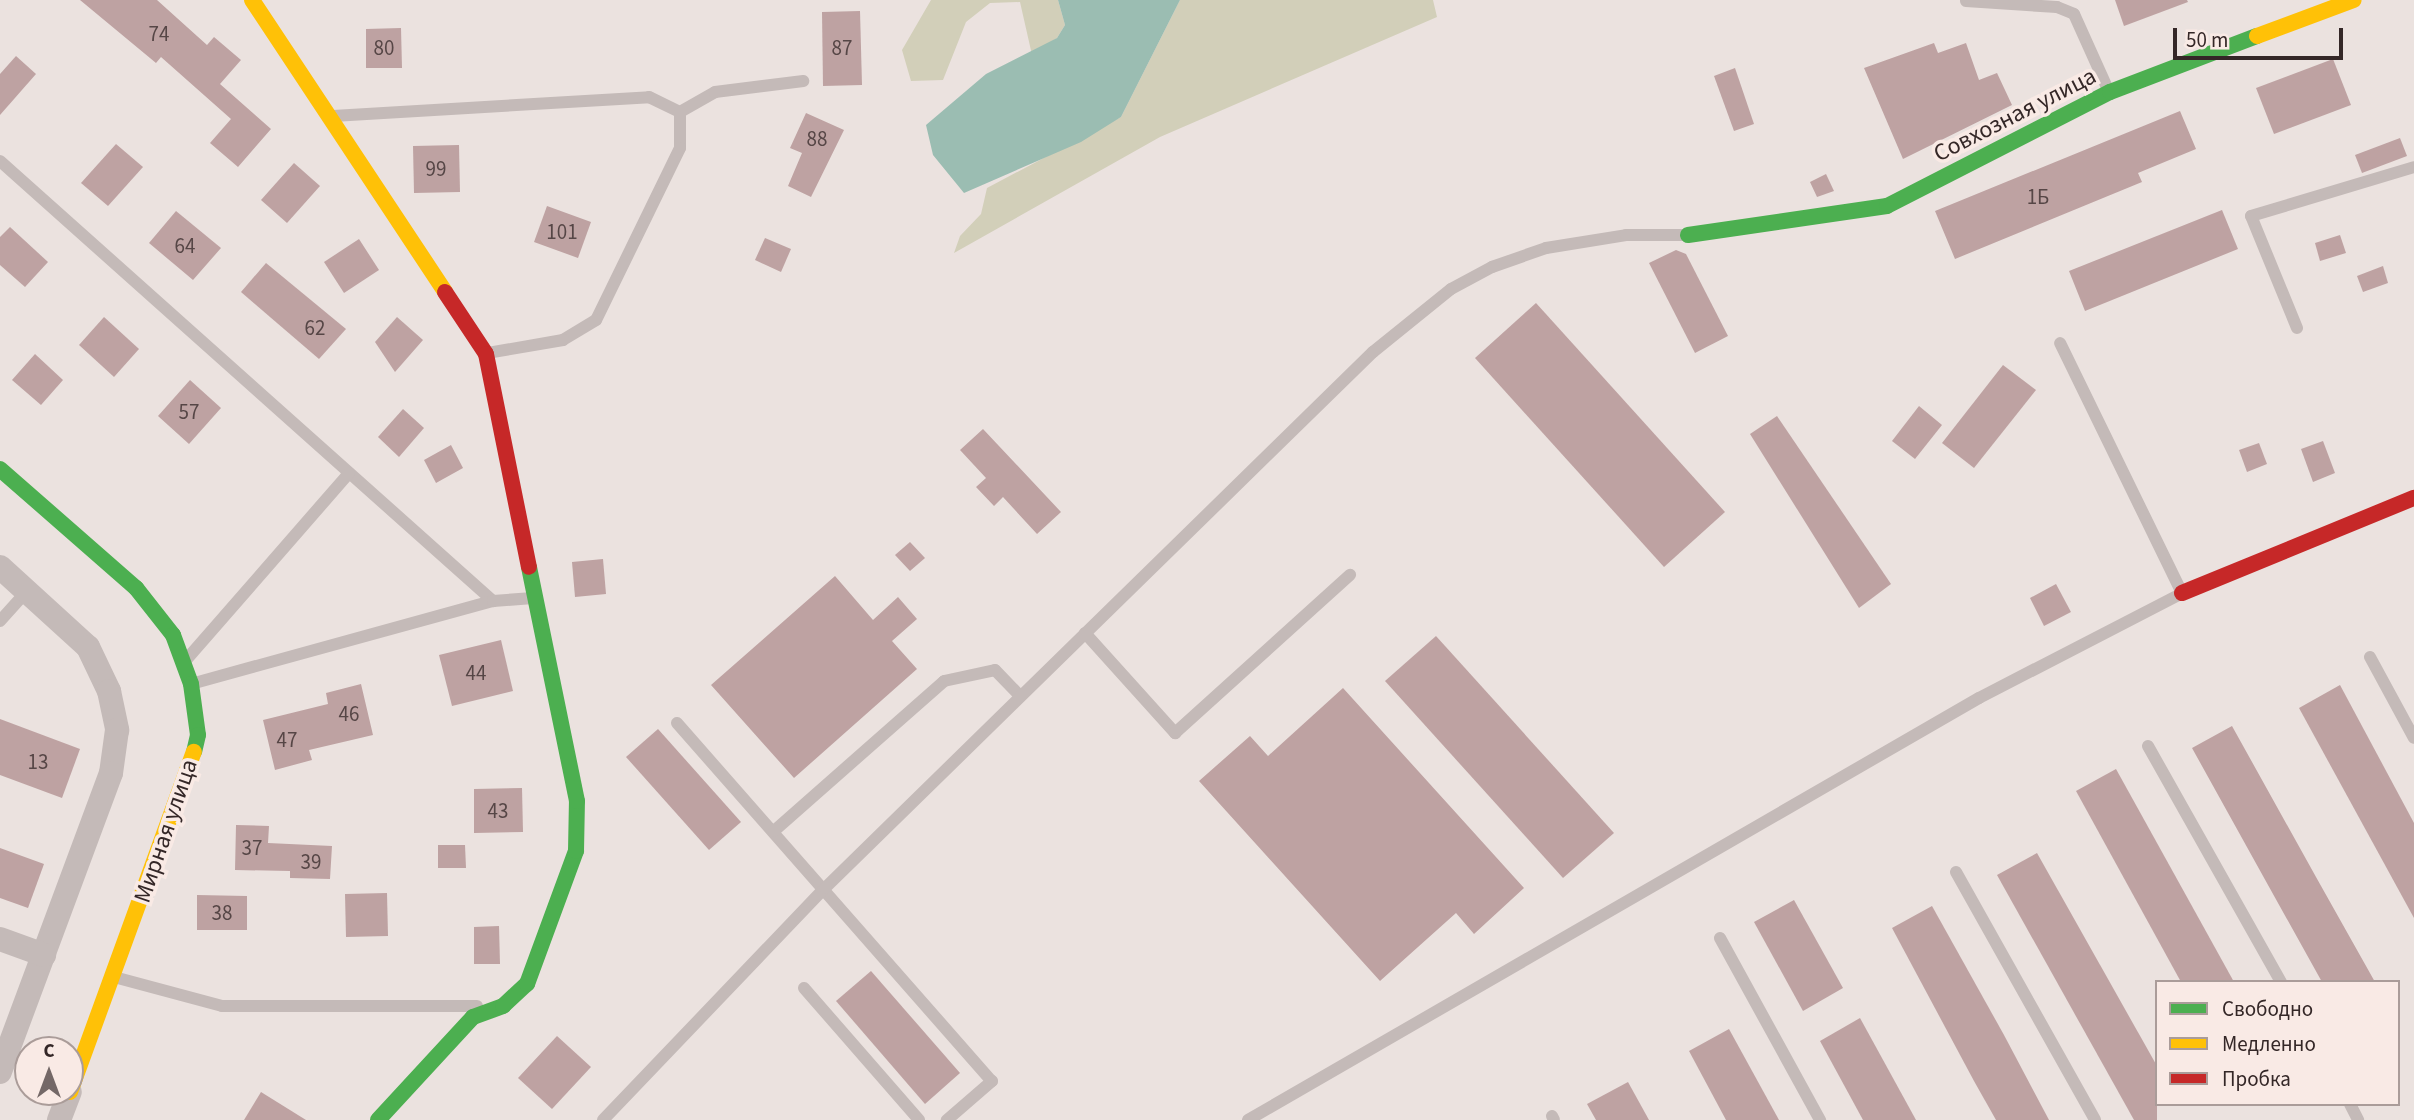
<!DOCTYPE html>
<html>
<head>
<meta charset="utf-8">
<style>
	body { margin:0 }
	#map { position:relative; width:2414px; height:1120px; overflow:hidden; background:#ebe2df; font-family:"Source Sans 3",sans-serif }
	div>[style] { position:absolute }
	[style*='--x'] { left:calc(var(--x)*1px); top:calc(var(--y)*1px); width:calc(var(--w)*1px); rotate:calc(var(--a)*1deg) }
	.green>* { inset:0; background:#d2cfb9 }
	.water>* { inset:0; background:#9bbdb2 }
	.building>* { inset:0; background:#bea2a2 }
	.lane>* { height:12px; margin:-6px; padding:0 6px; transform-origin:6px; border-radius:6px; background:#c4bab8 }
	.street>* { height:24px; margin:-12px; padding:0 12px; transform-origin:12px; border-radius:12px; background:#c4bab8 }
	.fast>* { height:16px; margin:-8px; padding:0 8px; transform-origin:8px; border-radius:8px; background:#4caf50 }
	.slow>* { height:16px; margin:-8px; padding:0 8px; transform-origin:8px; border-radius:8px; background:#ffc107 }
	.jam>* { height:16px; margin:-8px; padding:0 8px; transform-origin:8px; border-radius:8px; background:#c62828 }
	span { translate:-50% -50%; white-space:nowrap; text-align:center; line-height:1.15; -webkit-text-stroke:7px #f9eae5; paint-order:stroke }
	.number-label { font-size:21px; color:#564646 }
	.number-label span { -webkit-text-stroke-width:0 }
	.street-label { font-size:24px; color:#342727 }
	.legend { position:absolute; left:2155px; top:980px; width:245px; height:126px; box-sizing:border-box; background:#f9eae5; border:2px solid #aa9c99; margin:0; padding:9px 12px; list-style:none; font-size:21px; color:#342727 }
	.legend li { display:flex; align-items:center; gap:14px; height:35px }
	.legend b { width:35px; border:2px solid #aa9c99 }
	.north { position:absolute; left:14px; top:1036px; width:70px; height:70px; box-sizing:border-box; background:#f9eae5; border:2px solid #aa9c99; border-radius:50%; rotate:0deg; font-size:19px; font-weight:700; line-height:28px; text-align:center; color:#342727 }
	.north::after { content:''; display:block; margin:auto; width:24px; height:32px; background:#746867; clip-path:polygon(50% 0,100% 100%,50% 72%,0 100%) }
	.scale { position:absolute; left:2173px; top:28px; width:170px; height:32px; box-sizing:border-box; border:4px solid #342727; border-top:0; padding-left:9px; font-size:21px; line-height:24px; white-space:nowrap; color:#342727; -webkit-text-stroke:5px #f9eae5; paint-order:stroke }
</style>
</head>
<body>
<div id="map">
	<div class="green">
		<div style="clip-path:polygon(931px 0,1058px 0,1065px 25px,1057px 38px,1032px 55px,1020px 2px,990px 3px,966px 22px,943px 80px,911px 81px,902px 50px)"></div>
		<div style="clip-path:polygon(1180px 0,1433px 0,1437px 17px,1160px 137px,954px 253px,960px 236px,981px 214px,987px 188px,1121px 117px)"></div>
	</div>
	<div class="water">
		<div style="clip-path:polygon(1058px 0,1180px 0,1121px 117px,1081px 142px,964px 193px,933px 155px,926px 125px,986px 74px,1057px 38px,1065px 25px)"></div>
	</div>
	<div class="building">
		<div style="clip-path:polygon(80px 0,157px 0,207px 45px,214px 37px,241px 60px,220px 84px,271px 129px,238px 167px,210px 143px,231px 119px,161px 57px,156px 63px)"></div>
		<div style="clip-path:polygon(2115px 0,2187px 0,2188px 2px,2124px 26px)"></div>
		<div style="clip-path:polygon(860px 11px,862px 85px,823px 86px,822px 12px)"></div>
		<div style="clip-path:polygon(401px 28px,402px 68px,366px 68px,366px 29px)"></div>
		<div style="clip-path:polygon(1934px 43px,1938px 53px,1966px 43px,1979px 80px,1997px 73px,2012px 105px,1903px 159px,1864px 68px)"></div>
		<div style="clip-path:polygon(16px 56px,36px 74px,0 115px,0 74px)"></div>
		<div style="clip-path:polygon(2333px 59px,2351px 105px,2274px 134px,2256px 88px)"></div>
		<div style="clip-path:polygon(1735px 68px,1754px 124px,1734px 131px,1714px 76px)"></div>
		<div style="clip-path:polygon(2180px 111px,2196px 149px,2138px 173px,2142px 182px,1955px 259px,1935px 211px)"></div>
		<div style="clip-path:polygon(806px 113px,844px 130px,811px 197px,788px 186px,802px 153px,790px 148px)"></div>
		<div style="clip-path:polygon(2400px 138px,2407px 156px,2362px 173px,2355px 155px)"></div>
		<div style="clip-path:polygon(116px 144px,143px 167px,108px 206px,81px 183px)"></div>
		<div style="clip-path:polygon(459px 145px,460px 192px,414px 193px,413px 146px)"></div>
		<div style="clip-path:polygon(294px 163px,320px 186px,287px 223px,261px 200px)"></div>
		<div style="clip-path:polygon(1826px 174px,1834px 191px,1817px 197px,1810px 182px)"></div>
		<div style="clip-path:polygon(547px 206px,591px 222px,578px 258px,534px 242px)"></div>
		<div style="clip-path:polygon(2222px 210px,2238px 249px,2085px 311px,2069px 271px)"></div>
		<div style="clip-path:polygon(176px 211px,221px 248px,193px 280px,149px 243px)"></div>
		<div style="clip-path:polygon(10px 227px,48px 262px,25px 287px,0 265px,0 237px)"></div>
		<div style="clip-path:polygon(2340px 235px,2346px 253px,2320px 261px,2315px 243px)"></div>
		<div style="clip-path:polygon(765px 238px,791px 249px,781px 272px,755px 260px)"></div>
		<div style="clip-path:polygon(359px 239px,379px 270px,344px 293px,324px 262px)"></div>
		<div style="clip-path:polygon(1676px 250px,1686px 254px,1728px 336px,1695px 353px,1649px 263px)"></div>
		<div style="clip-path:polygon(266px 263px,346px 329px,319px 359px,241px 292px)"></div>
		<div style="clip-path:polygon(2383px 266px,2388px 283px,2363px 292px,2357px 276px)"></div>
		<div style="clip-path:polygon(1536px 303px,1725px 512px,1664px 567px,1475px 358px)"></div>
		<div style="clip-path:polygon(104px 317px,139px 349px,114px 377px,79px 345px)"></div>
		<div style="clip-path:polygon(397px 317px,423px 340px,395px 372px,375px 342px)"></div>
		<div style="clip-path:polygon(35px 354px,63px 380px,41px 405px,12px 380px)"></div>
		<div style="clip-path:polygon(2003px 365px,2036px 390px,1974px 468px,1942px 443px)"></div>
		<div style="clip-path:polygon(190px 380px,221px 408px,189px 444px,158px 416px)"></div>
		<div style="clip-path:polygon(1919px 406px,1942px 425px,1915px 459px,1892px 441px)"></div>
		<div style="clip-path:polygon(403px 409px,424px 428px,399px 457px,378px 437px)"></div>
		<div style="clip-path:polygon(1777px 416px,1891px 584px,1859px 608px,1750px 434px)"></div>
		<div style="clip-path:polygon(983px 429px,1061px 512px,1037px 534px,1003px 497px,994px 506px,976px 487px,986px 478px,960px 450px)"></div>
		<div style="clip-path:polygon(2323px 441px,2335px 473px,2313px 482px,2301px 449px)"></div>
		<div style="clip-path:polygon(2259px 443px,2267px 464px,2247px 472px,2239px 450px)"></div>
		<div style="clip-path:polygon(451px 445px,463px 468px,436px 483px,424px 460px)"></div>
		<div style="clip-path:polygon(910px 542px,925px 558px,910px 571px,895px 555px)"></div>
		<div style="clip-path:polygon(603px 559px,606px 594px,575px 597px,572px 562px)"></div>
		<div style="clip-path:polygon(835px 576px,873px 620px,898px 597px,917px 619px,892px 641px,917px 669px,794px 778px,711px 685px)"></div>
		<div style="clip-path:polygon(2056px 584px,2071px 612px,2044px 626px,2030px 598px)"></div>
		<div style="clip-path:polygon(1436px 636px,1614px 833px,1563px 878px,1385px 681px)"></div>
		<div style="clip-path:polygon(501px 640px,513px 691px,452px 706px,439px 655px)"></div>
		<div style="clip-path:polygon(361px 684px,373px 735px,309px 750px,312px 760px,275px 770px,263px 720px,328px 704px,326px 693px)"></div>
		<div style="clip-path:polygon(2340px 685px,2414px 823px,2414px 918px,2299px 708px)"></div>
		<div style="clip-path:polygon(1343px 688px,1524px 888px,1474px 934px,1456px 913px,1380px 981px,1199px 781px,1250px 736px,1268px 756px)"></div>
		<div style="clip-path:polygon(0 719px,80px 749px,62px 798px,0 775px)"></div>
		<div style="clip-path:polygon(2232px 726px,2316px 877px,2375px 982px,2322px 982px,2263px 876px,2192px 748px)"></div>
		<div style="clip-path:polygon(658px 729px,741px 822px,709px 850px,626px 757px)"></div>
		<div style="clip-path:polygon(2116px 769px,2203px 926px,2234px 982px,2181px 982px,2076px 791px)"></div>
		<div style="clip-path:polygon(522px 788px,523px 832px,474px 833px,474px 789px)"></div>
		<div style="clip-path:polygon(236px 825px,269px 826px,268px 843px,332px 846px,330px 879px,290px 878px,290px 871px,235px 870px)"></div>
		<div style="clip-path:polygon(438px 845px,465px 845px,466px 868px,438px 868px)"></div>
		<div style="clip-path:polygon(0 848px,44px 864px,28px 908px,0 898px)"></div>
		<div style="clip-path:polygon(2037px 853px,2157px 1066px,2157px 1120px,2134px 1120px,1997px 875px)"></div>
		<div style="clip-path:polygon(387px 893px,388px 936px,346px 937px,345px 894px)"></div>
		<div style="clip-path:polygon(197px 895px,247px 896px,247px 930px,197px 930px)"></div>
		<div style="clip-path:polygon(1794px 900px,1843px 988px,1803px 1011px,1754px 922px)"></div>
		<div style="clip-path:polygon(1932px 906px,2004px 1035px,2049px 1120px,1996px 1120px,1974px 1081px,1892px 928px)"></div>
		<div style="clip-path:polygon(499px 926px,500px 964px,474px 964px,474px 927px)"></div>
		<div style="clip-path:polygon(871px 971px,960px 1073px,925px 1104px,836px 1001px)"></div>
		<div style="clip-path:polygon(1860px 1018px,1916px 1120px,1863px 1120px,1820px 1041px)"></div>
		<div style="clip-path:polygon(1729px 1029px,1779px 1120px,1726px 1120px,1689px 1051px)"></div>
		<div style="clip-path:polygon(557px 1036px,591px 1067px,552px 1109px,518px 1078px)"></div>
		<div style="clip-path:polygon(1628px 1082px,1649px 1120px,1596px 1120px,1587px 1104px)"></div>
		<div style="clip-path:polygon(261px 1092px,306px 1120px,244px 1120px)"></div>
	</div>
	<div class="lane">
		<div style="--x:1966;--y:1;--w:91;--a:3.8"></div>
		<div style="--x:2057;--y:7;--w:18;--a:22"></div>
		<div style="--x:2074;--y:14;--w:85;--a:65.8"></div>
		<div style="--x:680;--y:112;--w:40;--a:-29.7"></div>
		<div style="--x:715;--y:92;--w:89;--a:-7.1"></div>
		<div style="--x:333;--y:116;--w:317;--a:-3.4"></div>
		<div style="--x:649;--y:97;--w:34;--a:26"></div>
		<div style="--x:680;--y:112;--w:36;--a:90"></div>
		<div style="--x:680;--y:148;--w:191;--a:116"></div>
		<div style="--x:596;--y:320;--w:39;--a:149"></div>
		<div style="--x:563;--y:340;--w:76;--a:170.2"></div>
		<div style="--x:0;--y:161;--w:661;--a:41.75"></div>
		<div style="--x:2297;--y:328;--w:121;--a:-112.3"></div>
		<div style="--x:2251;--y:216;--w:170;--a:-16.7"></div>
		<div style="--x:0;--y:621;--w:40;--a:-48"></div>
		<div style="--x:1085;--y:633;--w:135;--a:48"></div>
		<div style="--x:1175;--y:733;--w:236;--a:-42.1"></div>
		<div style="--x:2370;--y:657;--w:92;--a:61.5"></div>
		<div style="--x:186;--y:660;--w:248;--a:-48.9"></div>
		<div style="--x:191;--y:684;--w:313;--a:-15.4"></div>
		<div style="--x:493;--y:601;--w:40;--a:-4.3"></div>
		<div style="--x:677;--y:723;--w:477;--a:48.7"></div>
		<div style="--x:992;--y:1081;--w:60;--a:139.1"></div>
		<div style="--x:2148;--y:746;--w:271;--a:60.6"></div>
		<div style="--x:774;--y:831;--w:227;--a:-41.4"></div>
		<div style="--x:944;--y:681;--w:52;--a:-12.2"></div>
		<div style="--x:995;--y:670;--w:36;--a:46"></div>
		<div style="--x:1956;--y:872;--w:284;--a:60.7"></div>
		<div style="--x:1720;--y:938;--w:208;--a:61.2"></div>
		<div style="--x:114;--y:977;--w:112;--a:15"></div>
		<div style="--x:222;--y:1006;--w:255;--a:0"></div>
		<div style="--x:804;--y:988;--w:175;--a:48.9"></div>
		<div style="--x:2350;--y:1104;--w:18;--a:63"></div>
		<div style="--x:1552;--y:1116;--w:4;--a:63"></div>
		<div style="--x:603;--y:1120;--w:321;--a:-46.3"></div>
		<div style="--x:825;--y:888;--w:767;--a:-44.37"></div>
		<div style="--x:1373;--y:352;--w:100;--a:-38.9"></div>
		<div style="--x:1451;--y:289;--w:47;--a:-28.2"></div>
		<div style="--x:1492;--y:267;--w:57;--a:-19.4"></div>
		<div style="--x:1546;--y:248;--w:81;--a:-9.2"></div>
		<div style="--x:1626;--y:235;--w:61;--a:0"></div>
		<div style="--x:1248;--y:1120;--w:844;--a:-30"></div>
		<div style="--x:1979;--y:698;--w:229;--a:-27.3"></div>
		<div style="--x:2182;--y:593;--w:278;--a:-116"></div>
	</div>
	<div class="street">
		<div style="--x:0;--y:567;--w:119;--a:42.3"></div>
		<div style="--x:88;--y:647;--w:49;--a:64.5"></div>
		<div style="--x:109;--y:691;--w:40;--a:78"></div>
		<div style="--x:117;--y:730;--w:43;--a:97.9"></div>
		<div style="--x:111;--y:773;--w:319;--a:110.4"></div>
		<div style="--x:0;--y:939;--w:47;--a:20"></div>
		<div style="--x:59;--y:1120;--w:30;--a:-69"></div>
	</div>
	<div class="fast">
		<div style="--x:1688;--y:235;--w:201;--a:-8.3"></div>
		<div style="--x:1887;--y:206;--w:250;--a:-27.1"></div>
		<div style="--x:2110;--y:92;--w:157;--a:-20.9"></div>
		<div style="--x:0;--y:469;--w:181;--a:41.2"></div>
		<div style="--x:136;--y:588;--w:60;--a:51.8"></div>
		<div style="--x:173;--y:635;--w:52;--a:69.8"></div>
		<div style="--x:191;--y:684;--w:51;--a:82.2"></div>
		<div style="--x:198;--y:735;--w:17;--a:103"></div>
		<div style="--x:378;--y:1120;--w:140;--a:-47.3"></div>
		<div style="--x:473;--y:1017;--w:32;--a:-20"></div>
		<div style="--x:503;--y:1006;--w:33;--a:-43"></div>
		<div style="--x:527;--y:984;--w:142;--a:-69.8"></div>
		<div style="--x:576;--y:851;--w:50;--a:-88.9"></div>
		<div style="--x:577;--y:801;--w:239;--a:-101.6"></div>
	</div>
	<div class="slow">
		<div style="--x:252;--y:0;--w:350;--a:56.5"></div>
		<div style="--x:2257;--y:36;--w:103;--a:-20.4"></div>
		<div style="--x:70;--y:1092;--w:362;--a:-70"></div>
	</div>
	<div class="jam">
		<div style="--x:445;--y:292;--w:74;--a:56.5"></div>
		<div style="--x:486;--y:354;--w:217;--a:78.6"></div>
		<div style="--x:2182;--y:593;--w:251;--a:-22.3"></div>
	</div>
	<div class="number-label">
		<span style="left:159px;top:34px">74</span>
		<span style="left:384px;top:48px">80</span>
		<span style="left:842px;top:48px">87</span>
		<span style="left:817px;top:139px">88</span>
		<span style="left:436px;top:169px">99</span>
		<span style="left:2038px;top:197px">1Б</span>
		<span style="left:562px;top:232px">101</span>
		<span style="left:185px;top:246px">64</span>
		<span style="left:315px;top:328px">62</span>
		<span style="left:189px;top:412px">57</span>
		<span style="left:476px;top:673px">44</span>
		<span style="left:349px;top:714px">46</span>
		<span style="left:287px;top:740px">47</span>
		<span style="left:38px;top:762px">13</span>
		<span style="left:498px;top:811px">43</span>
		<span style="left:252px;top:848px">37</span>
		<span style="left:311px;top:862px">39</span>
		<span style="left:222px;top:913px">38</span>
	</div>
	<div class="street-label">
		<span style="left:2015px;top:115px;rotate:-27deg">Совхозная улица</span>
		<span style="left:166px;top:831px;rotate:-71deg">Мирная улица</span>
	</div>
	<ul class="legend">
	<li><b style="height:9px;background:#4caf50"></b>Свободно</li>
	<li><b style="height:9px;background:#ffc107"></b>Медленно</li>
	<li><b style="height:9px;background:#c62828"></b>Пробка</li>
	</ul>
	<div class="north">С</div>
	<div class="scale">50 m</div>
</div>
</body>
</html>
